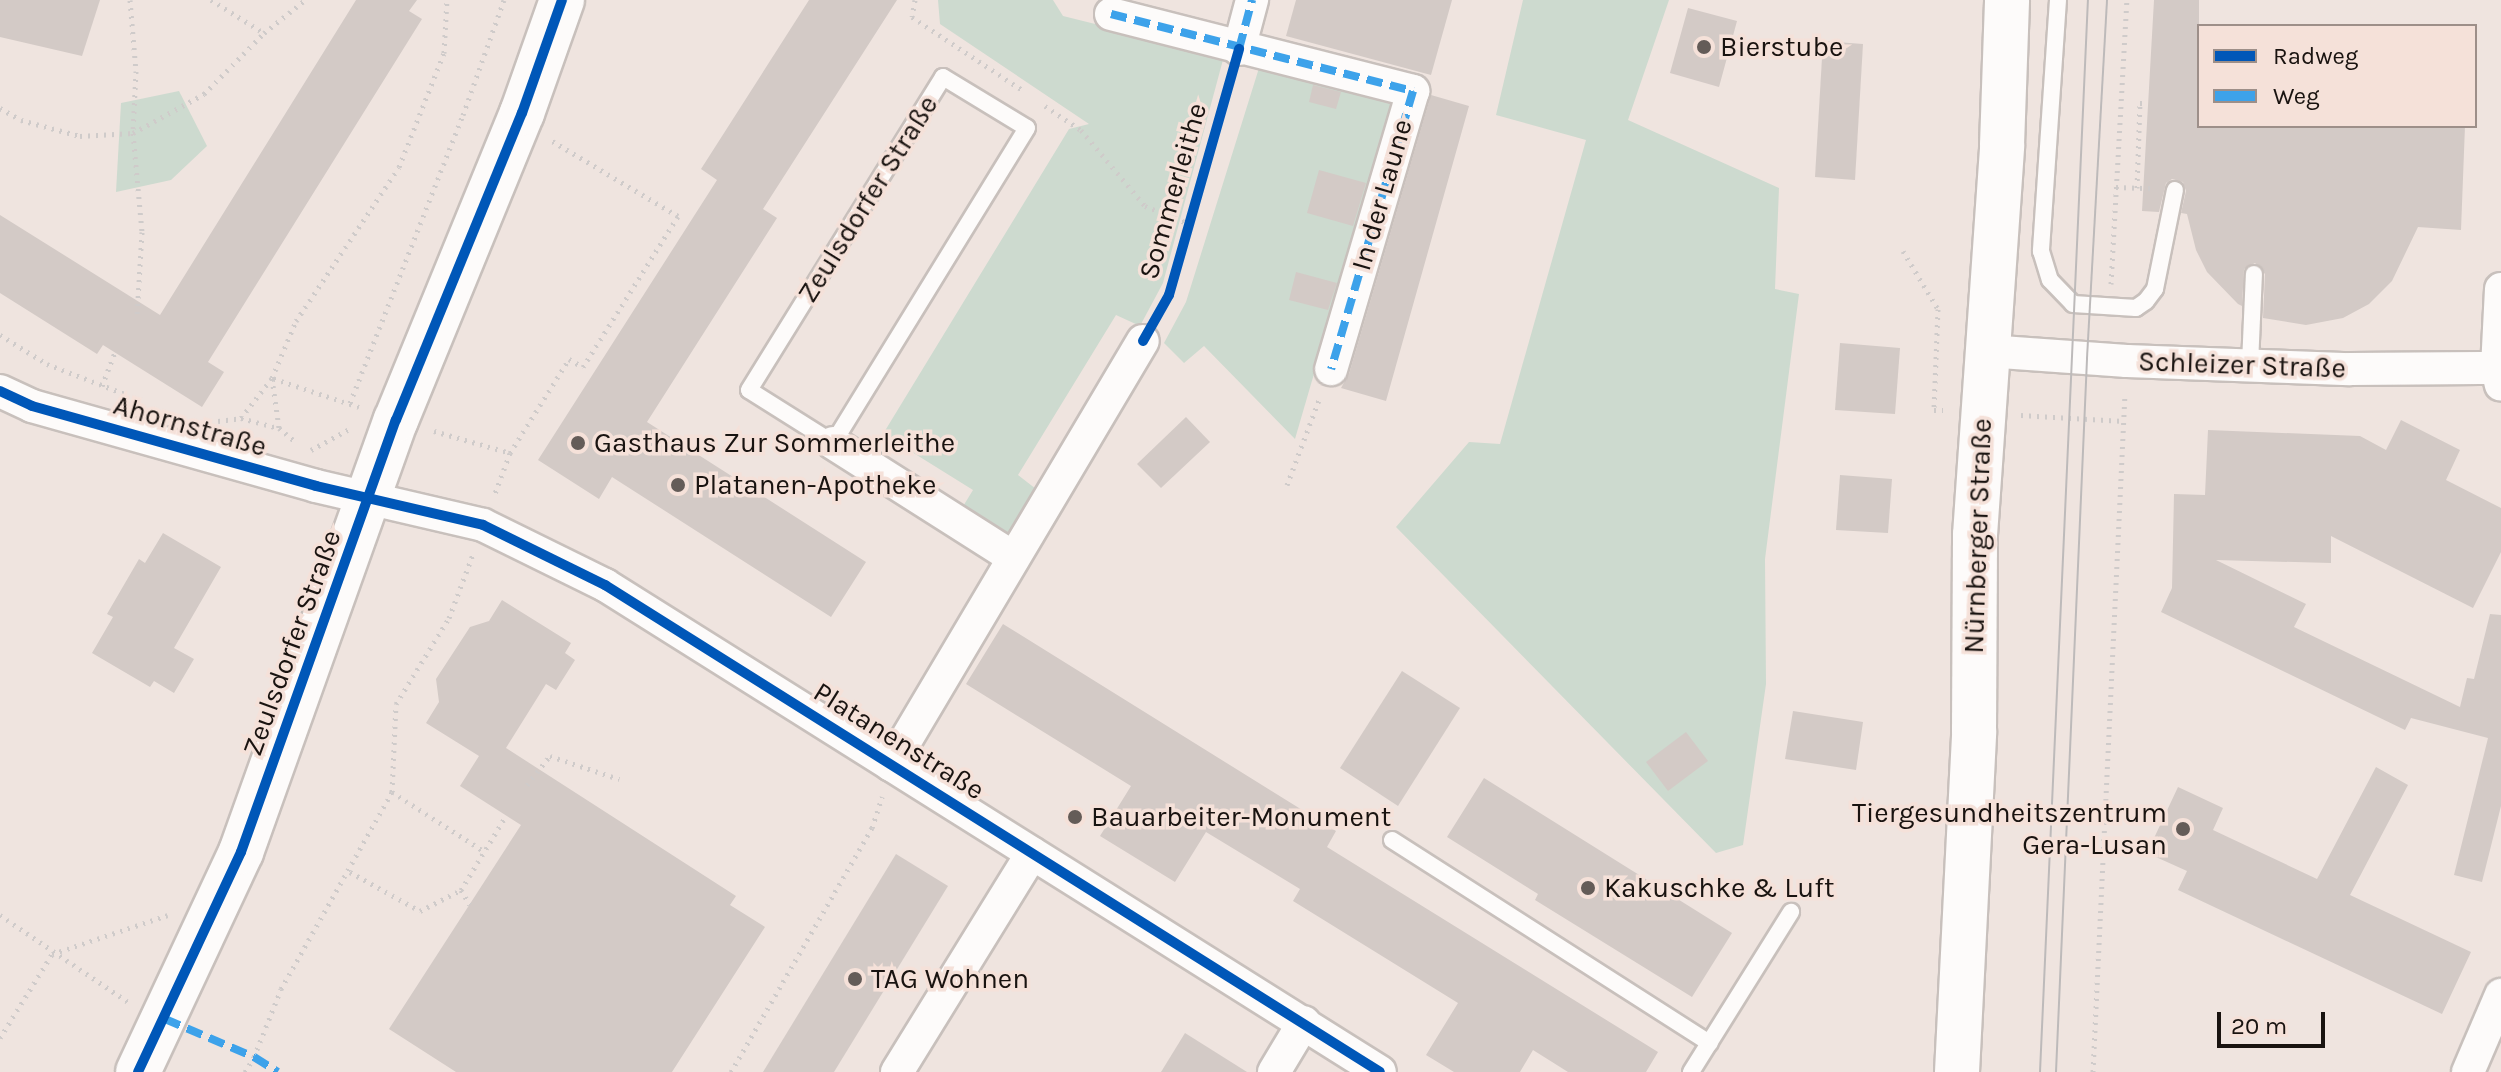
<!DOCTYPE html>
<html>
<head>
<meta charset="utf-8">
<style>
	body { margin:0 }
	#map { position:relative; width:2501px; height:1072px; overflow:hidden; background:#efe4df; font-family:Karla,sans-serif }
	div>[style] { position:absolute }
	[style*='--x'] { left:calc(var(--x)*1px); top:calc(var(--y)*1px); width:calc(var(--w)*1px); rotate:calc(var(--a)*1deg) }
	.green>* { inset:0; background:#cddacf }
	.building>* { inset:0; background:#d3cac6 }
	.path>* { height:5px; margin-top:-2.5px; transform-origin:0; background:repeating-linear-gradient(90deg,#cfcbca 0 2px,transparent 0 8px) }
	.roads { filter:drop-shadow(2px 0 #c8c0bc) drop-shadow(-2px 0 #c8c0bc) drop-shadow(0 2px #c8c0bc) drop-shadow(0 -2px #c8c0bc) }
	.lane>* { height:16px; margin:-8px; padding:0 8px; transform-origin:8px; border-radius:8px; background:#fdfbfa }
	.street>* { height:32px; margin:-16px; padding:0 16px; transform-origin:16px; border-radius:16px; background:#fdfbfa }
	.secondary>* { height:44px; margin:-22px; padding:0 22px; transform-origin:22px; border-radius:22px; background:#fdfbfa }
	.tram>* { height:2px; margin:-1px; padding:0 1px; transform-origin:1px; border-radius:1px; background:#bdbaba }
	.quiet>* { height:8px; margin-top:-4px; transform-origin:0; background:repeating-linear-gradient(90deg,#3da2ea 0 16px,transparent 0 24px) }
	.cycleway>* { height:10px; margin:-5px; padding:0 5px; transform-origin:5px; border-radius:5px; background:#0057b8 }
	.dots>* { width:22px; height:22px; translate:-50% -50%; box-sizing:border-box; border:4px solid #f5e1d9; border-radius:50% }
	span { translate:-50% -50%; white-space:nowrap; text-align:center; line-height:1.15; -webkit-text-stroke:7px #f5e1d9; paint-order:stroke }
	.poi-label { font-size:28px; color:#191310 }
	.left { translate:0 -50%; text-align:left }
	.right { translate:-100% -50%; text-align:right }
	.street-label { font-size:28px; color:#191310 }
	.legend { position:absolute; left:2197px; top:24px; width:280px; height:104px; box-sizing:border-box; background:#f5e1d9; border:2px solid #9d8f89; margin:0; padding:10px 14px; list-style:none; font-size:24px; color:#191310 }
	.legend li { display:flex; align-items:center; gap:16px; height:40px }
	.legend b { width:40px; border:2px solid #9d8f89 }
	.scale { position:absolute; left:2217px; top:1012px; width:108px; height:36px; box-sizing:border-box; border:4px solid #191310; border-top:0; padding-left:10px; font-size:24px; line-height:28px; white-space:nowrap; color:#191310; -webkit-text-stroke:6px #f5e1d9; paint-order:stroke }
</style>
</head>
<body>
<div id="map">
	<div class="green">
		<div style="clip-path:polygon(938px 0,1053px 0,1063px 16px,1224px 56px,1163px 283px,1140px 326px,1116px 315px,1018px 475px,1036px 489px,1009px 533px,962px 508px,973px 490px,883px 434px,1069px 129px,1089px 124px,940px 24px)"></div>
		<div style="clip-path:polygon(1523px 0,1669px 0,1628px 120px,1779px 188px,1775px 289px,1799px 294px,1765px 559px,1766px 684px,1743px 845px,1716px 853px,1396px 527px,1469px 442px,1500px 444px,1586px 140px,1496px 115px)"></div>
		<div style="clip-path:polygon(1259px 68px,1393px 103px,1295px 439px,1204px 346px,1184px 363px,1164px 343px,1186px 302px)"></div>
		<div style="clip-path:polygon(179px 91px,207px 146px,171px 180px,116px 192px,121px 103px)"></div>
	</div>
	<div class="building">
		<div style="clip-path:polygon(0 0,100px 0,82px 56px,0 37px)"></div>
		<div style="clip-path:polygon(356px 0,417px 0,409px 11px,422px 19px,208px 362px,224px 372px,202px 407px,103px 345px,97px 354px,0 293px,0 215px,160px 315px)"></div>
		<div style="clip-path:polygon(809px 0,897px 0,763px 209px,777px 218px,647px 422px,866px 562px,831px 617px,612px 477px,599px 499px,538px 460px,717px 180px,701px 169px)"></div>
		<div style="clip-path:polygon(1296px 0,1452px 0,1431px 75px,1286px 36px)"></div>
		<div style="clip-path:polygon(2154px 0,2199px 0,2199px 126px,2465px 126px,2461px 230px,2418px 227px,2392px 281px,2369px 304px,2343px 318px,2306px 325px,2263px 318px,2265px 274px,2255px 263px,2244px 269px,2242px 306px,2238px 304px,2207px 272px,2196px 250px,2187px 214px,2181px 213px,2186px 191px,2183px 182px,2172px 179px,2166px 183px,2159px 212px,2142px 211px)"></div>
		<div style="clip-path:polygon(1688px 8px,1737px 21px,1719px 87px,1670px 73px)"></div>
		<div style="clip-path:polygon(1823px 41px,1863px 44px,1855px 180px,1815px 177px)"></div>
		<div style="clip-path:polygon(1313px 85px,1341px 92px,1336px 109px,1309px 102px)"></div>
		<div style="clip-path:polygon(1431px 95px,1469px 106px,1386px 401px,1341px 388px,1349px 374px)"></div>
		<div style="clip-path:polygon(1319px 170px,1366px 183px,1353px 226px,1307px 213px)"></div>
		<div style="clip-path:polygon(1296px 272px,1337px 283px,1328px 310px,1289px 300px)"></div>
		<div style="clip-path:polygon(1840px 343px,1900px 348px,1895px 414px,1835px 410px)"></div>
		<div style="clip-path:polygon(1186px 417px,1210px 442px,1161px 488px,1137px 464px)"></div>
		<div style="clip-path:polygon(2401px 420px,2460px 450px,2446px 480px,2501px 508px,2501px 552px,2473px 608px,2331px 536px,2331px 563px,2216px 560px,2306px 604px,2294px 627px,2460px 707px,2467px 678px,2474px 679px,2490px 614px,2501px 615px,2501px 806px,2482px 882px,2454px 875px,2488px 738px,2411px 718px,2405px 730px,2161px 612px,2172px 588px,2174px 494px,2205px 495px,2208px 430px,2360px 436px,2386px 450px)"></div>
		<div style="clip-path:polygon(1840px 475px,1892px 479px,1888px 533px,1836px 530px)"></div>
		<div style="clip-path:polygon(163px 533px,221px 567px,174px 648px,194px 659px,174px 693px,154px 681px,150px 687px,92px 653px,113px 617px,107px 614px,139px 559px,145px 563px)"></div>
		<div style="clip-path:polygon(502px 600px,571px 643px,565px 653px,575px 660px,556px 690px,546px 684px,506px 748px,736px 896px,730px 905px,765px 927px,672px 1072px,456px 1072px,389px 1029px,521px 825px,460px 786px,479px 756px,426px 723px,439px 702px,436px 679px,470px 627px,489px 621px)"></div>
		<div style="clip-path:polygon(1003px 624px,1336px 831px,1327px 847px,1658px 1052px,1646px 1072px,1568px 1072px,1533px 1050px,1520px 1072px,1454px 1072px,1426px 1055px,1458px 1003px,1293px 901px,1300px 889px,1206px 832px,1175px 882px,1100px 836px,1131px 786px,966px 684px)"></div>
		<div style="clip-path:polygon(1402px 671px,1460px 708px,1398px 806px,1340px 768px)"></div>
		<div style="clip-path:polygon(1793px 711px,1863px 722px,1856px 770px,1785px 759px)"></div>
		<div style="clip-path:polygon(1686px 732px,1708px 761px,1668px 791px,1646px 762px)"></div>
		<div style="clip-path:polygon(2376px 767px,2408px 785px,2350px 895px,2471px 952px,2442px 1014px,2178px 890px,2187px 871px,2147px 853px,2178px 787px,2223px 808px,2213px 830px,2317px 879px)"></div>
		<div style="clip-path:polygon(1484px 778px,1732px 933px,1692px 997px,1535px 900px,1538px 894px,1447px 837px)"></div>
		<div style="clip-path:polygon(896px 854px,948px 886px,834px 1072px,763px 1072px)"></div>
		<div style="clip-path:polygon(1185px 1033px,1247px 1072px,1161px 1072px)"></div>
	</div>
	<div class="path">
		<div style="--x:130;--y:0;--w:71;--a:85.2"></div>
		<div style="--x:136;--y:71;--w:62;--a:92.8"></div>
		<div style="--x:133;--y:133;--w:99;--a:84.8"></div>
		<div style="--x:142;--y:232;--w:83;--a:93.4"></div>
		<div style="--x:211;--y:0;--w:62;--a:31.9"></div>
		<div style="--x:915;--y:0;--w:17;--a:100"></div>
		<div style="--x:912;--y:17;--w:134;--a:33.5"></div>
		<div style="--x:1045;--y:106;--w:43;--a:33.7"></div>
		<div style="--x:1081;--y:130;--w:99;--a:49.9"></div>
		<div style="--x:1145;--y:206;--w:48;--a:21.8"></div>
		<div style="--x:0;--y:108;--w:24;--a:30"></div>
		<div style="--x:21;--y:120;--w:61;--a:15.2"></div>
		<div style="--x:80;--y:136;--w:53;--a:-3.2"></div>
		<div style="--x:133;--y:133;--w:81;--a:-28.8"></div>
		<div style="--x:204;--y:94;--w:86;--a:-45.5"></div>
		<div style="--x:264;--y:33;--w:53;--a:-38.8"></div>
		<div style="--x:2116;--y:187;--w:35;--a:2"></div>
		<div style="--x:2137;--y:188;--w:85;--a:-88"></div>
		<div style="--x:2140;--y:103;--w:8;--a:0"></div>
		<div style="--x:1903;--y:251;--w:68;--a:58.9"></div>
		<div style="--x:1938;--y:309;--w:101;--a:92.3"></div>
		<div style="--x:1934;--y:410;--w:9;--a:0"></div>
		<div style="--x:2111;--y:284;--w:284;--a:-86.8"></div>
		<div style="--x:1159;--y:312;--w:20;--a:-60"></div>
		<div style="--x:1169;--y:295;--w:222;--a:-74"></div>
		<div style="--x:0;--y:335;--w:55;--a:31.7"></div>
		<div style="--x:47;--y:364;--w:84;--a:21"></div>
		<div style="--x:102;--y:386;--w:36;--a:-69"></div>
		<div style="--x:350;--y:403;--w:309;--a:-68.6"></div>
		<div style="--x:463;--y:115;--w:122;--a:-70.4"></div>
		<div style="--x:359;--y:407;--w:92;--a:-161.6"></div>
		<div style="--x:272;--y:378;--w:62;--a:-67.2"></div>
		<div style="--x:296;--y:321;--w:185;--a:-56.2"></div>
		<div style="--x:399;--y:167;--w:123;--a:-68.5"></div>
		<div style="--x:444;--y:53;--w:53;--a:-86.8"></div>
		<div style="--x:2021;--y:415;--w:103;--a:3.3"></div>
		<div style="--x:241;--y:418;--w:39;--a:15"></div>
		<div style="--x:279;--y:428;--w:23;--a:40"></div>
		<div style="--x:218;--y:421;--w:23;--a:-7"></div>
		<div style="--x:241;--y:418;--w:51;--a:-52.2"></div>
		<div style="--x:272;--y:378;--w:50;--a:82"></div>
		<div style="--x:434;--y:431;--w:79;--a:16.1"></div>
		<div style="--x:510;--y:453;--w:46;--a:110.4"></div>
		<div style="--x:311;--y:450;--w:46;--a:-28.8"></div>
		<div style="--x:510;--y:453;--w:111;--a:-57.9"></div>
		<div style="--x:569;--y:359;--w:16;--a:30"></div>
		<div style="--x:583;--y:367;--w:178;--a:-57.8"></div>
		<div style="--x:678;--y:216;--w:147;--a:-149.2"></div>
		<div style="--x:1287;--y:485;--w:91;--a:-69.4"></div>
		<div style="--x:527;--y:785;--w:37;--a:-52"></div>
		<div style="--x:550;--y:756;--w:73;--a:18.4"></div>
		<div style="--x:392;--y:792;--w:111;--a:32.8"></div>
		<div style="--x:350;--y:872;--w:80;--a:29.1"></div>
		<div style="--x:420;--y:911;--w:46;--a:-27.1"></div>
		<div style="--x:461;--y:890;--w:87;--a:-58.7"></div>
		<div style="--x:461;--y:890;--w:17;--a:59"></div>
		<div style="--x:0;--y:915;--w:155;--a:34.2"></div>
		<div style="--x:0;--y:1038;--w:99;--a:-58.2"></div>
		<div style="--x:52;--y:954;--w:122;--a:-18.6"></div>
		<div style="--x:245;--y:1072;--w:17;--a:-59"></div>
		<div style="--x:254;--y:1057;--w:73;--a:-68.3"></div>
		<div style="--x:281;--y:989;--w:226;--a:-60.6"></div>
		<div style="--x:392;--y:792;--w:88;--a:-87.4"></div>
		<div style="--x:396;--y:704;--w:101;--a:-58.4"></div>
		<div style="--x:449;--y:618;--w:68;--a:-69.4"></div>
		<div style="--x:731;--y:1072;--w:282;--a:-60"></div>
		<div style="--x:872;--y:828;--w:33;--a:-72"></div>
		<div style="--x:2093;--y:1072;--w:679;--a:-87.3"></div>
	</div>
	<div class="roads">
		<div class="lane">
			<div style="--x:2058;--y:0;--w:252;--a:93.9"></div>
			<div style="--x:2041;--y:251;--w:30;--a:73"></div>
			<div style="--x:2050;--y:280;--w:33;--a:46"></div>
			<div style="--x:2073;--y:304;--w:63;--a:3.6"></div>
			<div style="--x:2136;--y:308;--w:12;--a:-35"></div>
			<div style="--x:2146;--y:301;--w:15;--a:-53"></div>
			<div style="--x:2155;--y:289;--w:101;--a:-78.6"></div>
			<div style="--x:943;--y:77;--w:98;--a:31.3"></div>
			<div style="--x:1027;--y:128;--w:370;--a:121.6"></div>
			<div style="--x:833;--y:443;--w:99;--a:-147.8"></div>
			<div style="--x:749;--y:390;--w:368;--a:-58.2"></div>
			<div style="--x:2250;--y:364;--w:90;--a:-87.5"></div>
			<div style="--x:1392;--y:840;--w:377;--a:32.6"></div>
			<div style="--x:1691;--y:1072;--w:189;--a:-58"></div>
		</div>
		<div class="street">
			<div style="--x:1111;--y:14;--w:312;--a:14.3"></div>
			<div style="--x:1413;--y:91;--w:290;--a:106.4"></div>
			<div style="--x:1239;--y:49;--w:51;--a:-75.1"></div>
			<div style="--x:2501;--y:289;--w:79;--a:92.9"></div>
			<div style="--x:2497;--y:368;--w:17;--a:77"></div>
			<div style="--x:1987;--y:351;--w:140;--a:4.1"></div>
			<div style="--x:2127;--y:361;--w:223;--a:2.1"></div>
			<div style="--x:2350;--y:369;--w:147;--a:-0.4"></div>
			<div style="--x:0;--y:391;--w:35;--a:25"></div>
			<div style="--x:32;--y:406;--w:295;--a:15.7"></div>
			<div style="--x:316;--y:486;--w:171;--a:13.1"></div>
			<div style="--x:483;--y:525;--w:136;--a:26.2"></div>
			<div style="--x:605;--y:585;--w:915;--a:32.14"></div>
			<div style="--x:833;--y:443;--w:214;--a:32.4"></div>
			<div style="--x:891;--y:765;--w:493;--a:-59.3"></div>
			<div style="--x:897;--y:1072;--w:257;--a:-58.3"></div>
			<div style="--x:1274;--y:1072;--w:58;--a:-59"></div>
			<div style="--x:2468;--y:1072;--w:84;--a:-66.8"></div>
		</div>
		<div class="secondary">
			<div style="--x:138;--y:1072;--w:243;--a:-64.9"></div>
			<div style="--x:241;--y:852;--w:459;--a:-70.3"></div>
			<div style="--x:396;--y:420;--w:332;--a:-67.7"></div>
			<div style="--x:522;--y:113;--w:120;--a:-70.5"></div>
			<div style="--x:1957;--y:1072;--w:341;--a:-87.1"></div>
			<div style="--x:1974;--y:731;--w:196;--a:-89.7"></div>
			<div style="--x:1975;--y:535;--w:391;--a:-86"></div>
			<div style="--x:2002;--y:145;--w:145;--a:-88"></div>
		</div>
	</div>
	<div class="tram">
		<div style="--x:2040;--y:1072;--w:1073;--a:-87.44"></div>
		<div style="--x:2056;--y:1072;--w:715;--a:-87.51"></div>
		<div style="--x:2087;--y:358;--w:359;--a:-86.8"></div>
	</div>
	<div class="quiet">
		<div style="--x:1111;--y:14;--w:312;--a:14.3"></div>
		<div style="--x:1413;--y:91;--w:290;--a:106.4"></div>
		<div style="--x:1239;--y:49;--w:51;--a:-75.1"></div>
		<div style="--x:165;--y:1019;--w:97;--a:23.1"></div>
		<div style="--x:254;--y:1057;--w:28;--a:32"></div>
	</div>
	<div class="cycleway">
		<div style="--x:1143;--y:341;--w:53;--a:-60.5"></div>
		<div style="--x:1169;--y:295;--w:256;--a:-74.1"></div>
		<div style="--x:0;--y:391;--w:35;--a:25"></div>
		<div style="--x:32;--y:406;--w:295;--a:15.7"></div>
		<div style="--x:316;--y:486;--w:171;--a:13.1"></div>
		<div style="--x:483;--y:525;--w:136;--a:26.2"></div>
		<div style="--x:605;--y:585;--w:915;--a:32.14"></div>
		<div style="--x:138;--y:1072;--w:243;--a:-64.9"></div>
		<div style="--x:241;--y:852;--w:459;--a:-70.3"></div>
		<div style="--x:396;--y:420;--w:332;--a:-67.7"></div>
		<div style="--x:522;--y:113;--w:120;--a:-70.5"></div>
	</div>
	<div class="dots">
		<div style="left:1704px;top:47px;background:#645c58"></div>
		<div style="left:578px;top:443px;background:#645c58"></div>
		<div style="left:678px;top:485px;background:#645c58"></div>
		<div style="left:1075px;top:817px;background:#645c58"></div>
		<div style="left:2183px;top:829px;background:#645c58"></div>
		<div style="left:1588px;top:888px;background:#645c58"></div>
		<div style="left:855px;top:979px;background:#645c58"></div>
	</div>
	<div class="poi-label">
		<span class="left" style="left:1720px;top:47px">Bierstube</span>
		<span class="left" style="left:594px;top:443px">Gasthaus Zur Sommerleithe</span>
		<span class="left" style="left:694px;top:485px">Platanen-Apotheke</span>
		<span class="right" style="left:2167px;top:829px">Tiergesundheitszentrum<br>Gera-Lusan</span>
		<span class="left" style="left:1091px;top:817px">Bauarbeiter-Monument</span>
		<span class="left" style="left:1604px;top:888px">Kakuschke &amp; Luft</span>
		<span class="left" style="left:871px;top:979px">TAG Wohnen</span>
	</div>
	<div class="street-label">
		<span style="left:1173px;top:191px;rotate:-74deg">Sommerleithe</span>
		<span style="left:1382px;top:195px;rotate:-74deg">In der Laune</span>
		<span style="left:868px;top:199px;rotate:-58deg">Zeulsdorfer Straße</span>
		<span style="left:2242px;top:365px;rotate:2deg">Schleizer Straße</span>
		<span style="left:190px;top:426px;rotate:16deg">Ahornstraße</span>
		<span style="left:1978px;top:536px;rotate:-88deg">Nürnberger Straße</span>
		<span style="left:292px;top:643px;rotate:-70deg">Zeulsdorfer Straße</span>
		<span style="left:899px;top:741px;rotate:32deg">Platanenstraße</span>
	</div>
	<ul class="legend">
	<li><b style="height:10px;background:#0057b8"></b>Radweg</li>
	<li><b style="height:10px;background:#3da2ea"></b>Weg</li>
	</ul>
	<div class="scale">20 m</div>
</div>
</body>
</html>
